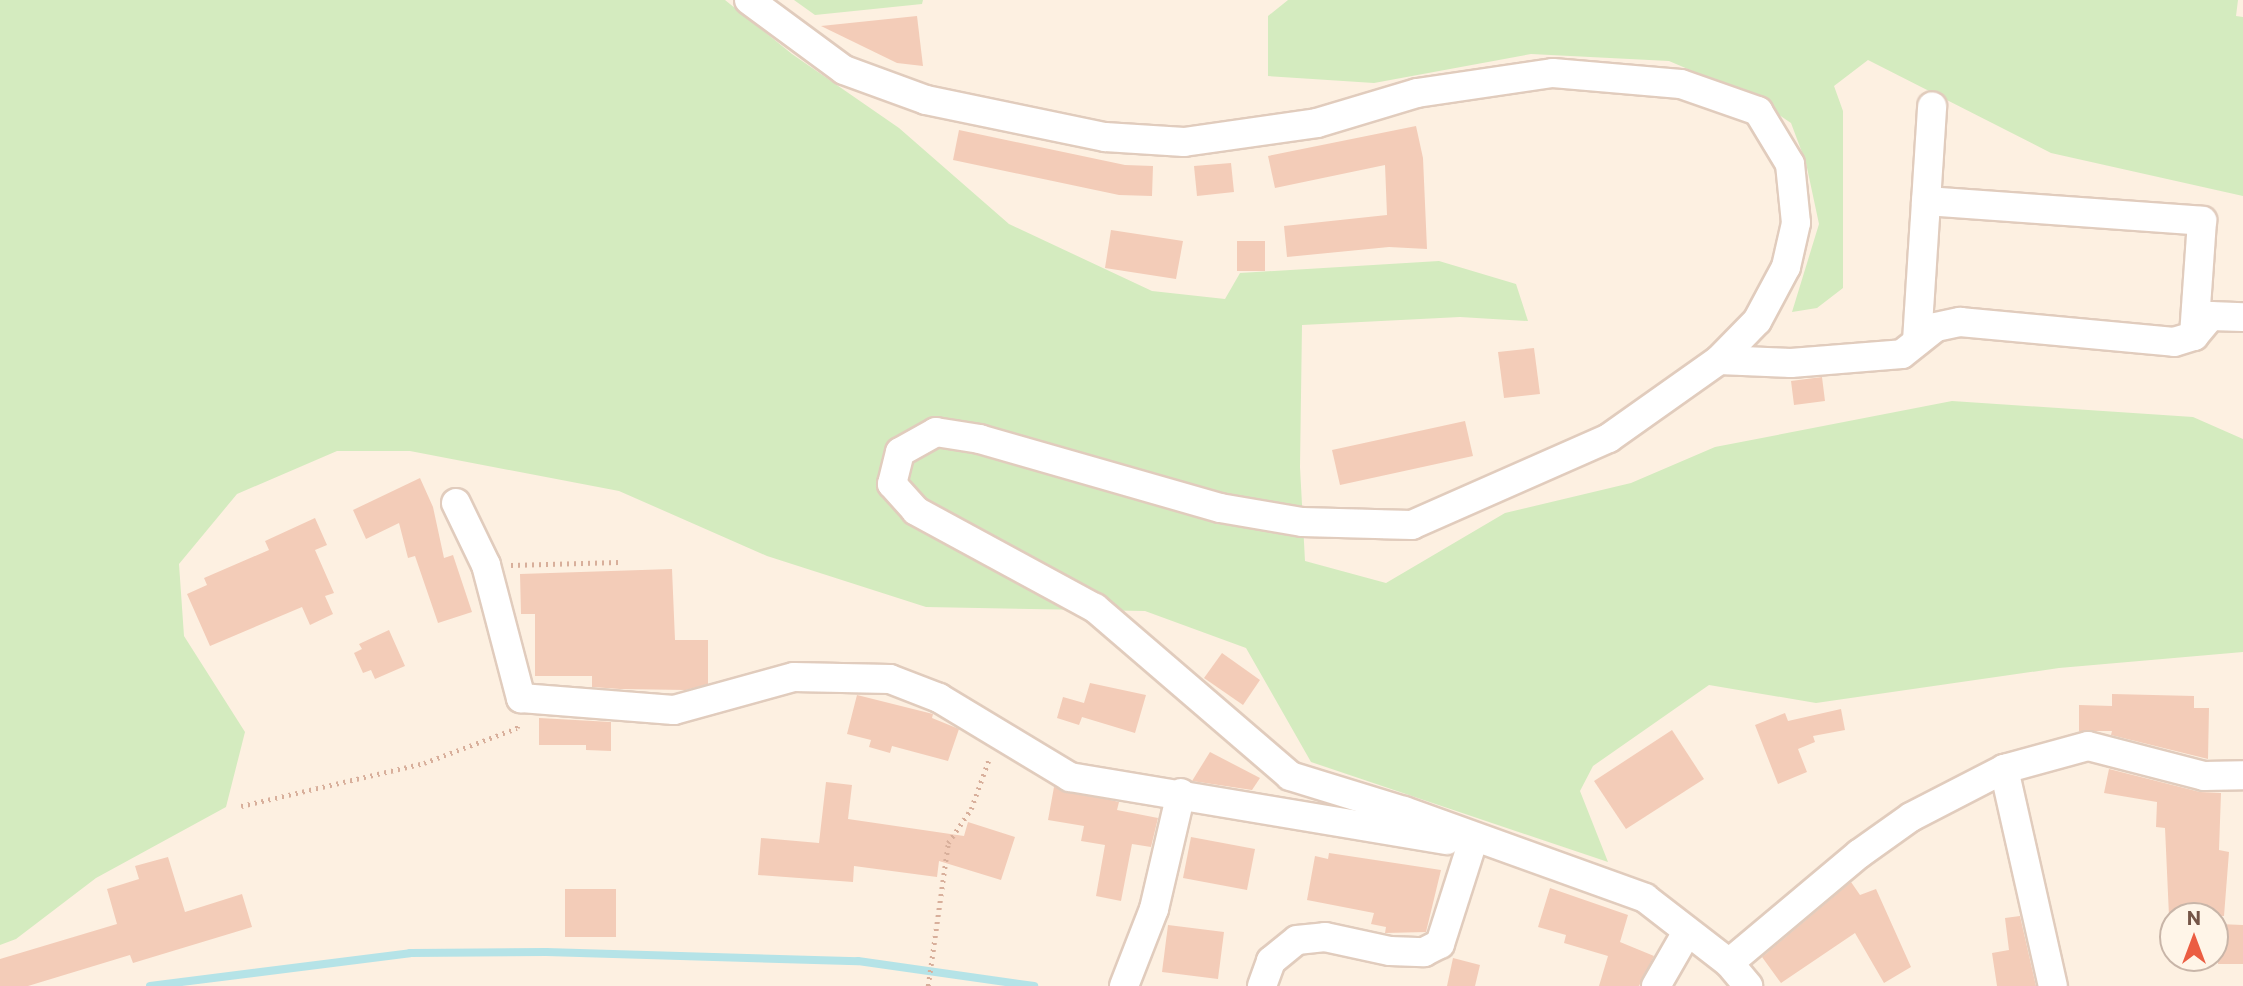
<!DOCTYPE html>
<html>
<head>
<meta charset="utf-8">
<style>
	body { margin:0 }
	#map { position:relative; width:2243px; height:986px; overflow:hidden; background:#fdf0e1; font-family:Commissioner,sans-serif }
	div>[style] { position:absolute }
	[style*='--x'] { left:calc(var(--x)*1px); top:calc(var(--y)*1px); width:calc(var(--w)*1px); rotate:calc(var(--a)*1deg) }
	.green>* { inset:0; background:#d4ebbf }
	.stream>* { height:8px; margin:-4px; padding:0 4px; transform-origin:4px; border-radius:4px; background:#b5e3e7 }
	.building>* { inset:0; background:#f3ccb8 }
	.path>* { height:4.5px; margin-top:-2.25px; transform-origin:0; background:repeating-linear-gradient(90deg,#d8af9b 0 2px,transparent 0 7px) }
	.roads { filter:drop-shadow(2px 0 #e1ccbd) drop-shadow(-2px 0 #e1ccbd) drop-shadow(0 2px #e1ccbd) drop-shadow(0 -2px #e1ccbd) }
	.minor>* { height:28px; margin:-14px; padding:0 14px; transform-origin:14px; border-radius:14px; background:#fff }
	span { translate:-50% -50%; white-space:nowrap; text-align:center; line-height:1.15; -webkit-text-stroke:6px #fff5e8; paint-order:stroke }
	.north { position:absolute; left:2159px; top:902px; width:70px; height:70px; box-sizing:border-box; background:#fff5e8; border:2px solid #c8b5a8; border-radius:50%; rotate:0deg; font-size:19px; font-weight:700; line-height:28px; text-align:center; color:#755547 }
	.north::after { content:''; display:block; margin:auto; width:24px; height:32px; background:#eb5d42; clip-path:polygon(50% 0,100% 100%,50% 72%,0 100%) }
</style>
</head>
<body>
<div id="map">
	<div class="green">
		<div style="clip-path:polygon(0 0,725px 0,792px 54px,899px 128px,1009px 224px,1152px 291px,1225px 299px,1240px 273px,1439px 261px,1516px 284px,1528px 321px,1460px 317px,1302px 325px,1300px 467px,1305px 561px,1386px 583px,1505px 513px,1631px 483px,1715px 447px,1952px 401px,2193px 417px,2243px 439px,2243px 652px,2059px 668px,1816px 703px,1709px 685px,1593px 766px,1580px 791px,1608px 862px,1311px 762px,1246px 648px,1145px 611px,926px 607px,767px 556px,619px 491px,410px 451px,337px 451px,237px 494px,179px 564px,184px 636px,245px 732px,226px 807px,96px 878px,16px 939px,0 945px)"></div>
		<div style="clip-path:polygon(794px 0,923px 0,922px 4px,815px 15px)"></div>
		<div style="clip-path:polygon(1288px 0,2238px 0,2236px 16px,2243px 17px,2243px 196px,2051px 153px,1868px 60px,1834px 86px,1843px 111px,1843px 288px,1817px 308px,1792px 312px,1819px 224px,1806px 163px,1791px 123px,1749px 95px,1669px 61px,1531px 54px,1374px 83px,1268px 76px,1268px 16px)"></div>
	</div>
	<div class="stream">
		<div style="--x:150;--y:986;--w:262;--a:-7.2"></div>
		<div style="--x:410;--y:953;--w:136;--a:-0.4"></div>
		<div style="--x:546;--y:952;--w:312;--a:1.7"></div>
		<div style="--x:858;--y:961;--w:178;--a:8.1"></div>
	</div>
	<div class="building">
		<div style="clip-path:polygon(917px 16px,923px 66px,897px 63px,821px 26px)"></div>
		<div style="clip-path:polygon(1416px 126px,1423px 158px,1427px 249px,1389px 247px,1287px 257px,1284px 226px,1387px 215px,1385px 165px,1275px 188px,1268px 156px)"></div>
		<div style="clip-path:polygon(959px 130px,1125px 165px,1153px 166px,1152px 196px,1119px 195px,953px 160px)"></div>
		<div style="clip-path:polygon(1231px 163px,1234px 192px,1197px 196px,1194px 166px)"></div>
		<div style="clip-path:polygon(1111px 230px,1183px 241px,1176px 279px,1105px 268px)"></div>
		<div style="clip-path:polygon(1237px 241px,1265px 241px,1265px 271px,1237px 271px)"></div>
		<div style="clip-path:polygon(1534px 348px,1540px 394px,1504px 398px,1498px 352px)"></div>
		<div style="clip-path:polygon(1822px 377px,1825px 401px,1794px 405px,1791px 381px)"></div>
		<div style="clip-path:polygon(1465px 421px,1473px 456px,1340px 485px,1332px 450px)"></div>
		<div style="clip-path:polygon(420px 478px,433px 507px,444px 558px,453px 555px,472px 612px,438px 623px,415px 556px,408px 558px,399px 523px,366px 539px,353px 510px)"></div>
		<div style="clip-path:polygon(315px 518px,327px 545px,315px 550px,334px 593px,325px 596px,333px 614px,310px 625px,302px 607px,210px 646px,187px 594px,207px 585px,204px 578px,269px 550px,265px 541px)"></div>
		<div style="clip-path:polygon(672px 569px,675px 640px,708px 640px,708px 684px,686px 690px,620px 689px,592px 687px,592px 676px,535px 676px,535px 614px,521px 614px,520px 574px)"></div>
		<div style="clip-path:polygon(389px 630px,405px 666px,375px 679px,371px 670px,363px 673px,354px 653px,362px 649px,359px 644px)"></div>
		<div style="clip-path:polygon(1222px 653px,1260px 680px,1243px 705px,1204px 678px)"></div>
		<div style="clip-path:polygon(1090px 683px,1146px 695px,1135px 733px,1082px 717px,1079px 725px,1057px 718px,1063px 697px,1084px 703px)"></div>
		<div style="clip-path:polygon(2112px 694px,2194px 696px,2194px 708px,2209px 708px,2208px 759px,2111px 735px,2112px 731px,2079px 731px,2079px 705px,2112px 706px)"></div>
		<div style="clip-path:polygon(857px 695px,933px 714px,932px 718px,959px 729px,948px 761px,892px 746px,890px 753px,869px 747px,871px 740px,847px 734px)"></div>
		<div style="clip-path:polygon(1841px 709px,1845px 730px,1813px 736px,1815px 742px,1798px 749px,1807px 772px,1778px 784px,1755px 725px,1785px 713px,1788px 721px)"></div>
		<div style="clip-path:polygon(539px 718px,611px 722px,611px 751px,586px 750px,586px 745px,539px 745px)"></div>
		<div style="clip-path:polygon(1672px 730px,1704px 779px,1626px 829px,1594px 781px)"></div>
		<div style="clip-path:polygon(1210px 752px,1260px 778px,1252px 790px,1192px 781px)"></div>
		<div style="clip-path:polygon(2109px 769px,2200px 792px,2221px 793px,2219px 850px,2229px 852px,2224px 916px,2169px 916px,2165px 828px,2156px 827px,2157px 802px,2104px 793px)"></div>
		<div style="clip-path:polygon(826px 782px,852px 785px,848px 819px,964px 836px,968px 822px,1015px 837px,1001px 880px,939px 861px,937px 877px,854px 866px,853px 882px,758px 875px,761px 838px,819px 843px)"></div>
		<div style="clip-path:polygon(1054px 787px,1119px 802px,1117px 810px,1158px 818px,1151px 847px,1132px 844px,1121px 901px,1096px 896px,1105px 845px,1081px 841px,1084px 826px,1048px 820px)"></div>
		<div style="clip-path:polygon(1191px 837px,1255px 849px,1247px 890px,1183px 878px)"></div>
		<div style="clip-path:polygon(1329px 853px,1441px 870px,1426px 932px,1385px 933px,1386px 927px,1371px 924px,1374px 913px,1307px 900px,1315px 856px,1328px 859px)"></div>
		<div style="clip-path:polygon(168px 857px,185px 912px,242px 894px,252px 927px,133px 963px,130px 955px,28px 986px,0 986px,0 959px,117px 924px,107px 889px,139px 879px,135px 866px)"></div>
		<div style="clip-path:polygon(1851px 882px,1860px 895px,1876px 889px,1911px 967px,1884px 983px,1855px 933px,1781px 983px,1762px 957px)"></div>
		<div style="clip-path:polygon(1550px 888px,1628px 915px,1620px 942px,1654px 956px,1639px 986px,1599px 986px,1608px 956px,1564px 943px,1566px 935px,1538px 927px)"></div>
		<div style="clip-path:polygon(565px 889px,616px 889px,616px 937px,565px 937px)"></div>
		<div style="clip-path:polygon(2020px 916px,2036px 986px,1997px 986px,1992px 953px,2009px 950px,2005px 918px)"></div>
		<div style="clip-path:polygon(2219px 924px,2243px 925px,2243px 964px,2218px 964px)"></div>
		<div style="clip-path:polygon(1168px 925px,1224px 932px,1218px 979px,1162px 972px)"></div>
		<div style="clip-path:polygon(1453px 958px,1480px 965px,1475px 986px,1447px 986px)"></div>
	</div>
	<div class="path">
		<div style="--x:511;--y:565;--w:108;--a:-1.6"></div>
		<div style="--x:241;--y:806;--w:188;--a:-13.2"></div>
		<div style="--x:424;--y:763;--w:99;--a:-20.6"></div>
		<div style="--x:517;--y:728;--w:5;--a:-79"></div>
		<div style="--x:928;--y:986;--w:144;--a:-82"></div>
		<div style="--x:948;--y:843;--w:41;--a:-55.9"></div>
		<div style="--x:971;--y:809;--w:53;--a:-70.2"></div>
	</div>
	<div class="roads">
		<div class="minor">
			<div style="--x:749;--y:0;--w:118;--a:36.4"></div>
			<div style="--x:844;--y:70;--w:87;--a:20.1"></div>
			<div style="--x:926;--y:100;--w:183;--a:11.7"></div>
			<div style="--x:1105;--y:137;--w:79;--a:3.6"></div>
			<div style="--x:1184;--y:142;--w:134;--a:-8.1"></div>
			<div style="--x:1317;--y:123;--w:104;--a:-16.7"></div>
			<div style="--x:1417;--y:93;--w:137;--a:-8.4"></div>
			<div style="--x:1553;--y:73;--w:128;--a:4.9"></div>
			<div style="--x:1681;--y:84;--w:82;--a:19.3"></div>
			<div style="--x:1758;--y:111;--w:62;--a:58.9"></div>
			<div style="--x:1790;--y:164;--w:59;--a:84.2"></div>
			<div style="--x:1796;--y:223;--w:45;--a:102.8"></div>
			<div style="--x:1786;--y:267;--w:61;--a:118.2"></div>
			<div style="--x:1757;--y:321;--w:54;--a:134.3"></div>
			<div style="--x:1719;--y:360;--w:135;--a:144.7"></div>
			<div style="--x:1609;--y:438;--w:215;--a:156.2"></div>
			<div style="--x:1412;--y:525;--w:110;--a:-178.4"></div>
			<div style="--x:1302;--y:522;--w:83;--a:-170.3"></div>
			<div style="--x:1220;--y:508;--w:250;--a:-164"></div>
			<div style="--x:980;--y:439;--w:45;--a:-171"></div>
			<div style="--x:936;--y:432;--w:41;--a:150.9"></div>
			<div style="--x:900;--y:452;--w:33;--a:104"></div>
			<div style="--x:892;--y:484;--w:36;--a:48"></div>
			<div style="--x:916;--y:511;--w:204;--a:28.5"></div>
			<div style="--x:1095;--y:608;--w:257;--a:40.7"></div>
			<div style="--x:1290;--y:776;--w:119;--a:17.1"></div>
			<div style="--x:1404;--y:811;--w:256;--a:19.8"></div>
			<div style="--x:1645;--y:898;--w:106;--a:37.7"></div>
			<div style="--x:1729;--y:963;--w:30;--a:50"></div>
			<div style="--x:1926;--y:201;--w:277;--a:4.1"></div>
			<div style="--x:2202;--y:221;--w:115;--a:94"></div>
			<div style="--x:1917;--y:341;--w:235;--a:-86.3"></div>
			<div style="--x:1719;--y:360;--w:72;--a:2.4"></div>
			<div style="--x:1791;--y:363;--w:111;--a:-4.6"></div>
			<div style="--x:1902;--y:354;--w:43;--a:-38.5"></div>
			<div style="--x:1936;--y:327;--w:25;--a:-12"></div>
			<div style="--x:1960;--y:322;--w:215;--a:5.3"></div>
			<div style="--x:2174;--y:342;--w:21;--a:-17"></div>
			<div style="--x:2194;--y:336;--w:26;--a:-50"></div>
			<div style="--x:2211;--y:316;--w:32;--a:2"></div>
			<div style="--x:456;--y:503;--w:69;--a:64.2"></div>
			<div style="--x:486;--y:565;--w:138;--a:75.3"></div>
			<div style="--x:521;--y:698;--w:153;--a:4.5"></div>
			<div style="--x:674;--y:710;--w:124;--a:-15.4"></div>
			<div style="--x:794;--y:677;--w:96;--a:1.2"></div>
			<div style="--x:890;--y:679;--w:53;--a:21.2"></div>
			<div style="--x:939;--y:698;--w:153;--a:31.1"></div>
			<div style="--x:1070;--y:777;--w:382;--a:9.5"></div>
			<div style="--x:2004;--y:769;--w:222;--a:77.3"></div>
			<div style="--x:1729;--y:963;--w:170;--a:-40"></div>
			<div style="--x:1859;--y:854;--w:64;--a:-35.4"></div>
			<div style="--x:1911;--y:817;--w:105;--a:-27.3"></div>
			<div style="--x:2004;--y:769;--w:87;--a:-15.3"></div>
			<div style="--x:2088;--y:746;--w:120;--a:14.5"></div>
			<div style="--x:2204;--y:776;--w:39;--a:-1"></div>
			<div style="--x:1124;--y:986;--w:83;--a:-68.7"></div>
			<div style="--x:1154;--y:909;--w:119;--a:-76.9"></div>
			<div style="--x:1262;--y:986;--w:27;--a:-70"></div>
			<div style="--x:1271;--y:961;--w:33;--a:-39"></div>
			<div style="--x:1297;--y:940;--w:28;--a:-6"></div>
			<div style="--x:1325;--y:937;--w:66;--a:12.2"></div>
			<div style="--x:1390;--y:951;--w:34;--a:2"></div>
			<div style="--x:1424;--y:952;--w:18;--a:-27"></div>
			<div style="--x:1440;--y:944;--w:105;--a:-72.3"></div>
			<div style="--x:1656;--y:986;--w:62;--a:-60.1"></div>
		</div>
	</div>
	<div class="north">N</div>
</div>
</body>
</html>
